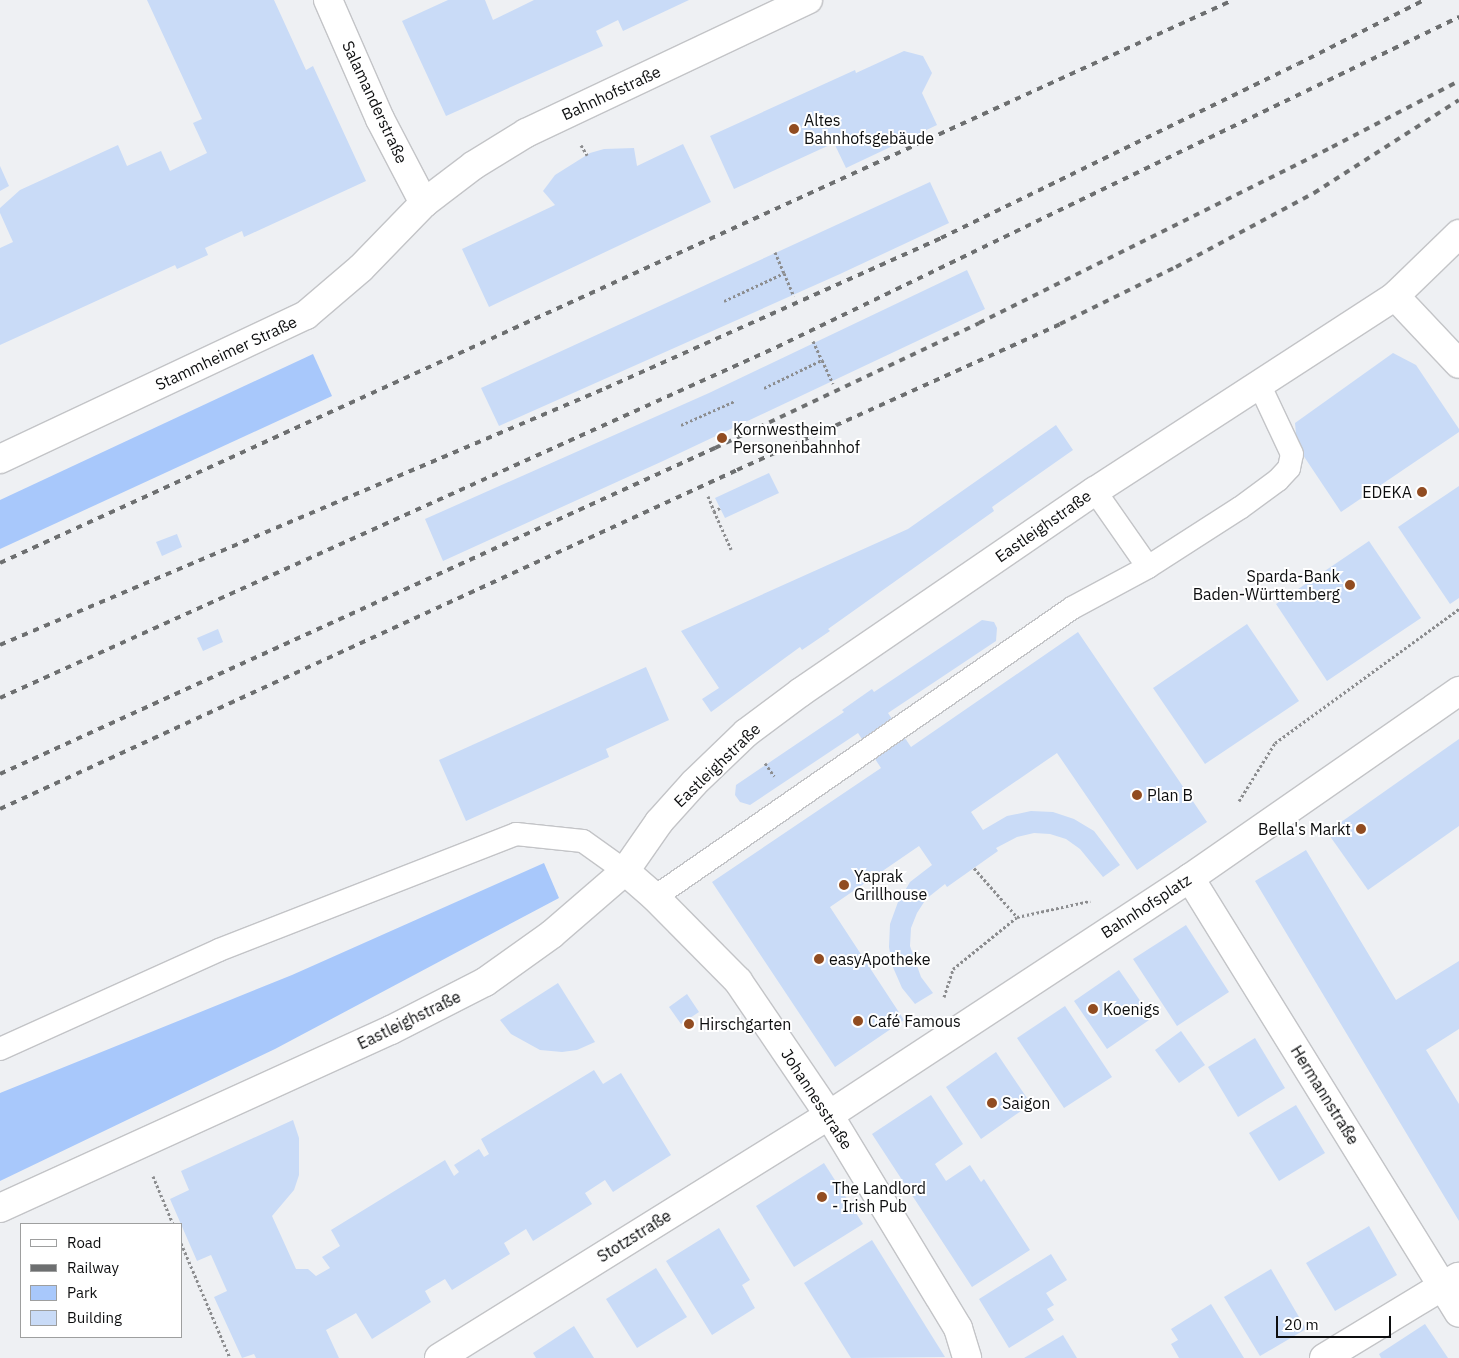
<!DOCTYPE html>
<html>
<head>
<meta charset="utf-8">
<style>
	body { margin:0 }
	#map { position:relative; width:1459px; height:1358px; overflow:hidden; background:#eef0f3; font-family:"IBM Plex Sans",sans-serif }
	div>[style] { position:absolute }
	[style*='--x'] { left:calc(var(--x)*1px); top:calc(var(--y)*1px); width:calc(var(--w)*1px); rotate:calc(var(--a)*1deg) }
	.green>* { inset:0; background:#a8c8fb }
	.building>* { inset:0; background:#c9dbf7 }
	.path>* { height:3px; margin-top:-1.5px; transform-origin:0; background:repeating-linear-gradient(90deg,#8c8d8f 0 2.5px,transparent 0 5px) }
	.roads { filter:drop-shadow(1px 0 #c3c4c7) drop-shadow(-1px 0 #c3c4c7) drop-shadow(0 1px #c3c4c7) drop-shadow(0 -1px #c3c4c7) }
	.service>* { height:22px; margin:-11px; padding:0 11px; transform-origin:11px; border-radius:11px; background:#fff }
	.pedestrian>* { height:28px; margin:-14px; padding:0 14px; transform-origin:14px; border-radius:14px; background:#fff }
	.minor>* { height:28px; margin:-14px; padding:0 14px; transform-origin:14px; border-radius:14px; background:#fff }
	.secondary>* { height:28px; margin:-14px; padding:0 14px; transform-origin:14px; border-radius:14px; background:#fff }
	.rail>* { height:4px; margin-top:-2px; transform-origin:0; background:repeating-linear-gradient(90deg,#6d6f70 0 6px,transparent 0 12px) }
	.dots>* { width:14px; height:14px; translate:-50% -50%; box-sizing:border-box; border:2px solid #fff; border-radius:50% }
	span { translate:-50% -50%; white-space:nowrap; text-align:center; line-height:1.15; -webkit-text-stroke:4px #fff; paint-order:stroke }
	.street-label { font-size:16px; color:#0d0e0f }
	.poi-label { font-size:16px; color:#0d0e0f }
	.left { translate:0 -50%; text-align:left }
	.right { translate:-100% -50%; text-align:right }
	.legend { position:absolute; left:20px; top:1223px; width:162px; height:115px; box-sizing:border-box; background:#fff; border:1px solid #9e9f9f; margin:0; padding:6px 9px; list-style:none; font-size:15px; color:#0d0e0f }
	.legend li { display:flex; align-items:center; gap:10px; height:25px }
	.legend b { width:25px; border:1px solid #9e9f9f }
	.scale { position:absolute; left:1276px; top:1316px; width:115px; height:22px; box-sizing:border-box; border:2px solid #0d0e0f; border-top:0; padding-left:6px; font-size:15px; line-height:18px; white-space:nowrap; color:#0d0e0f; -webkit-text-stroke:4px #fff; paint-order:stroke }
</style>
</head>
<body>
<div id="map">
	<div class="green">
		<div style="clip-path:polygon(313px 354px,332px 396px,0 549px,0 500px)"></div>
		<div style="clip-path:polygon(544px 863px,559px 898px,275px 1049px,0 1181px,0 1093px,292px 975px)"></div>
	</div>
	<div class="building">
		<div style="clip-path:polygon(147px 0,274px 0,306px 70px,313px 66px,366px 181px,244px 237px,242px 231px,205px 248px,208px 255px,177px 269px,175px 265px,0 345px,0 248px,13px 242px,0 213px,0 208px,20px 190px,118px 145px,127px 166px,161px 151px,170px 171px,207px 153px,193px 123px,202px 119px)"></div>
		<div style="clip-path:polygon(448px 0,485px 0,493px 20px,534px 0,689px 0,623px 31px,618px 20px,596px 31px,603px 46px,446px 116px,402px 21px)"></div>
		<div style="clip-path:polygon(904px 51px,923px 56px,932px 73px,922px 93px,937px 125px,846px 168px,834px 143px,734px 189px,710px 136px,855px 70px,856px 73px)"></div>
		<div style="clip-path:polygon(683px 144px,711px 202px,489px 307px,462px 249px,555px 205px,543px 191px,555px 175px,590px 153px,604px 149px,634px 148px,637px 166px)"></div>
		<div style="clip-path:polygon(0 166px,9px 186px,0 191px)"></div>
		<div style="clip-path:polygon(930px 182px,949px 223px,840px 274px,499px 426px,481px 388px)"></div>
		<div style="clip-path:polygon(967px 270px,985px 309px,663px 461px,443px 561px,425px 519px,709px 393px)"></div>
		<div style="clip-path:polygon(1393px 353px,1416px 365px,1459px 429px,1459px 432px,1341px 512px,1297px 446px,1295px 423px)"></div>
		<div style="clip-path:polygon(1056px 425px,1073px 450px,992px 507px,994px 511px,828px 629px,830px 631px,802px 650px,800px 647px,711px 712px,702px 699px,719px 688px,681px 631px,908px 529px)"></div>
		<div style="clip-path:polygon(769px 473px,779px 493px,725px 518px,715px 498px)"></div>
		<div style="clip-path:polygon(1459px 486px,1459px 598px,1450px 604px,1398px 527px)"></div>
		<div style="clip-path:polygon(177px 534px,182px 547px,162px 556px,156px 542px)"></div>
		<div style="clip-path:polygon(1369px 541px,1421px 618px,1327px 681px,1276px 604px)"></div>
		<div style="clip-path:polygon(982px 620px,994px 622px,997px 628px,996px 641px,888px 713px,911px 747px,1078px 632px,1207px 822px,1137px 870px,1057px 753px,971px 812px,983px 830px,1007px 816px,1031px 811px,1053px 812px,1074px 819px,1094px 831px,1120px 865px,1103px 877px,1080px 849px,1066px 839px,1050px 834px,1034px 833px,1017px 837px,996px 848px,998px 851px,947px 887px,945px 884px,926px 899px,917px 913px,911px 928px,910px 946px,921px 977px,933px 993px,915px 1004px,902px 988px,892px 965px,889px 947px,890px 924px,898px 902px,910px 882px,932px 865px,919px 846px,830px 907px,904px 1020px,835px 1067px,712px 882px,881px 768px,858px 733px,750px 805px,740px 802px,735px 795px,736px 785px,844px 712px,842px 710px,872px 689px,874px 692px)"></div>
		<div style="clip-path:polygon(1247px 624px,1299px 701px,1205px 764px,1153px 688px)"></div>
		<div style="clip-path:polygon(218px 629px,223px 642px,203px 651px,197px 638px)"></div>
		<div style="clip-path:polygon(646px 667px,669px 720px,606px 749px,609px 757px,466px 821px,439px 760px)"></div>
		<div style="clip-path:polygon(1459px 739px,1459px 826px,1368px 890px,1327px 832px)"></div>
		<div style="clip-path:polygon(1306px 850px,1396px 1000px,1459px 961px,1459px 1029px,1426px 1050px,1459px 1104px,1459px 1221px,1255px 881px)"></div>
		<div style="clip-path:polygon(1186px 925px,1229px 992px,1177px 1026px,1133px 959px)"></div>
		<div style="clip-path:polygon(1119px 970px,1152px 1018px,1107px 1049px,1074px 1001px)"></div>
		<div style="clip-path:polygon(558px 983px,595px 1042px,577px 1050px,562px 1052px,540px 1050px,511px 1034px,500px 1020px)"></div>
		<div style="clip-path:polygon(687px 994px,699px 1012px,681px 1024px,669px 1007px)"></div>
		<div style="clip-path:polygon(1065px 1006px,1112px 1077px,1064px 1108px,1017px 1038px)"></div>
		<div style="clip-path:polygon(1181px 1031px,1205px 1065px,1179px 1083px,1155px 1050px)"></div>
		<div style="clip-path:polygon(1255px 1038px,1285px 1088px,1238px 1117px,1208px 1067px)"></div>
		<div style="clip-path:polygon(996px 1052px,1031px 1104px,981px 1139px,946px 1087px)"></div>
		<div style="clip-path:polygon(594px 1070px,603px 1084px,621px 1073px,671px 1155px,613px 1192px,605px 1180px,585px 1193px,592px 1204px,533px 1241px,526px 1229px,504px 1243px,510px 1254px,452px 1290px,445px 1279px,425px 1291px,431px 1302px,372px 1339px,356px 1313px,326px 1330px,339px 1358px,256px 1358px,254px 1354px,242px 1358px,214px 1297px,227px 1291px,211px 1255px,197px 1261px,170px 1199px,189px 1190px,181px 1171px,293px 1120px,299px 1138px,299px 1175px,294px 1190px,272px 1216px,296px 1269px,308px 1269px,316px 1276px,330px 1268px,322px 1257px,340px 1246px,331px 1230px,445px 1160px,454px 1176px,459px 1172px,454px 1165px,479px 1149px,484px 1157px,489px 1154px,481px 1139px)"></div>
		<div style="clip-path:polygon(931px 1095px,963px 1144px,935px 1164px,946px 1181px,970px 1165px,981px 1182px,984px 1179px,1030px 1250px,972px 1287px,872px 1134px)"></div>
		<div style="clip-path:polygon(1296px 1105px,1325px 1153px,1279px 1181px,1249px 1133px)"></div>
		<div style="clip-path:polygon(824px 1163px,863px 1224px,794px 1267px,756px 1206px)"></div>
		<div style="clip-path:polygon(1369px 1226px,1397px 1275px,1335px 1311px,1306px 1263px)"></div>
		<div style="clip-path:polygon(719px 1228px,750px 1280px,742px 1285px,755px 1308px,712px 1335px,666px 1261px)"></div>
		<div style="clip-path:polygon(872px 1240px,945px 1357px,851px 1358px,804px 1283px)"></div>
		<div style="clip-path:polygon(1051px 1254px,1067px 1280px,1046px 1293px,1054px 1305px,1047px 1309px,1054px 1320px,1009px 1348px,979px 1299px)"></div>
		<div style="clip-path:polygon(656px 1268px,687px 1317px,637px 1348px,606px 1299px)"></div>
		<div style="clip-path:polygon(1271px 1269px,1306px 1329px,1260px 1356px,1224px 1297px)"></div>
		<div style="clip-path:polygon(1211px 1304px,1244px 1358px,1179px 1358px,1171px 1344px,1178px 1340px,1171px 1329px)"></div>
		<div style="clip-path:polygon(1425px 1324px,1448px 1358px,1381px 1358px,1379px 1354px)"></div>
		<div style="clip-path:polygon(574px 1326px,594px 1358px,536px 1358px,533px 1353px)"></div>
		<div style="clip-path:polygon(1063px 1335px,1077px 1358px,1024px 1358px)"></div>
	</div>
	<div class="path">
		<div style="--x:581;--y:145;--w:12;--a:59"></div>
		<div style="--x:775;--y:252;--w:23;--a:67"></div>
		<div style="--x:724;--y:301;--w:66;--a:-25"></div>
		<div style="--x:784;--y:273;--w:25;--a:67"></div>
		<div style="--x:813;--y:341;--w:21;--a:65"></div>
		<div style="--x:764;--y:388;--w:64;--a:-25.8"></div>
		<div style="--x:822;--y:360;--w:26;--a:65"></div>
		<div style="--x:681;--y:425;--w:59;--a:-24"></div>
		<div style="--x:708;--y:496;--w:16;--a:68"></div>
		<div style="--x:720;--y:508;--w:7;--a:153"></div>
		<div style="--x:714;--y:511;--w:42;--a:65.9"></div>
		<div style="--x:765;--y:763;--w:16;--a:55"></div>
		<div style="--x:1239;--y:801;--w:68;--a:-58.2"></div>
		<div style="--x:1275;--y:743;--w:228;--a:-36.1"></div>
		<div style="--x:974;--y:868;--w:65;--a:48.7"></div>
		<div style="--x:1017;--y:917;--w:75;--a:-12.4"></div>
		<div style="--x:944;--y:997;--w:29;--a:-72"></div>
		<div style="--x:953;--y:969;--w:82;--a:-39.1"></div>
		<div style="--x:153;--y:1176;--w:52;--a:67.4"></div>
		<div style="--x:181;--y:1243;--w:125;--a:66.9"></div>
	</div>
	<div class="roads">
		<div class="service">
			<div style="--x:1148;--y:567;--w:109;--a:-32.7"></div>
			<div style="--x:1240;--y:508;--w:47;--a:-36.4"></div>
			<div style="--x:1278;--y:480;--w:16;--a:-47"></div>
			<div style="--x:1289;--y:468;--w:14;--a:-78"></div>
			<div style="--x:1292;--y:454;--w:77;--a:-115.2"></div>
			<div style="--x:655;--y:897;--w:507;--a:-34.72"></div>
			<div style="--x:1072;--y:608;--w:86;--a:-28.3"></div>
			<div style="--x:1148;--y:567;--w:93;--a:-124.9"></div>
			<div style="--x:0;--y:1049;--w:240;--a:-24.3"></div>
			<div style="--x:219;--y:950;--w:319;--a:-21.3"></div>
			<div style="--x:516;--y:834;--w:67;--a:6"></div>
			<div style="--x:583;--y:841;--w:52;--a:35.5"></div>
		</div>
		<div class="pedestrian">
			<div style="--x:829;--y:1115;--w:432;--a:-33.3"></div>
			<div style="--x:1190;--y:878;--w:328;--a:-34.8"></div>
		</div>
		<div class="minor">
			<div style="--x:328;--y:0;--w:130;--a:66.4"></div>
			<div style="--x:380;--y:119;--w:95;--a:62.4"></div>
			<div style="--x:1395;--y:296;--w:93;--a:46.7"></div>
			<div style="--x:625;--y:871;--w:40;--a:41"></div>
			<div style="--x:655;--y:897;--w:118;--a:45.3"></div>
			<div style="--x:738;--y:981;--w:162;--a:55.8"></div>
			<div style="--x:829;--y:1115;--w:249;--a:58.8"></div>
			<div style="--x:958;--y:1328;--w:31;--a:73"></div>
			<div style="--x:1190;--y:878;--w:511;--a:58.27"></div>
			<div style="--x:0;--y:1208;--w:430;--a:-24.5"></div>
			<div style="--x:391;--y:1030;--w:106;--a:-27.1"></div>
			<div style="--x:485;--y:982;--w:82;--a:-35.6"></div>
			<div style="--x:552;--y:934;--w:96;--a:-40.8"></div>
			<div style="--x:625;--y:871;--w:60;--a:-55.2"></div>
			<div style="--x:659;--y:822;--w:52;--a:-48.1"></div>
			<div style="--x:694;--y:783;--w:72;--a:-43.9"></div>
			<div style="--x:746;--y:733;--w:69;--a:-36.7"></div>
			<div style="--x:801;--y:692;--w:356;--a:-34.4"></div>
			<div style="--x:1095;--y:491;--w:358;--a:-33"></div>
			<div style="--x:1395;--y:296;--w:89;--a:-44.1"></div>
			<div style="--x:439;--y:1358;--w:460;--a:-31.9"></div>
			<div style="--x:1324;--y:1358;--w:157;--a:-31.2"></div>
		</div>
		<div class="secondary">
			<div style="--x:0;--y:459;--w:338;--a:-25.2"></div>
			<div style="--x:306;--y:315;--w:72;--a:-40.5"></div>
			<div style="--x:361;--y:268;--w:91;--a:-45.9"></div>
			<div style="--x:424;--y:203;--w:63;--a:-37.2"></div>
			<div style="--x:474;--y:165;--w:61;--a:-31.6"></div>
			<div style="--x:526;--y:133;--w:312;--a:-25.3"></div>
		</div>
	</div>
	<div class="rail">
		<div style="--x:0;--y:563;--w:1355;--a:-24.54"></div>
		<div style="--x:0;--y:645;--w:658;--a:-22.98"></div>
		<div style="--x:606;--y:388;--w:367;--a:-24.1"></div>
		<div style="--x:941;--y:238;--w:397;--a:-26"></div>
		<div style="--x:1298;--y:64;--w:141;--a:-26.9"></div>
		<div style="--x:0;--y:698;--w:853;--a:-24.31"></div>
		<div style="--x:777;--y:347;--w:758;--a:-25.82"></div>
		<div style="--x:0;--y:774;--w:786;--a:-24.51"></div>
		<div style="--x:715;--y:448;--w:292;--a:-25.3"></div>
		<div style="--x:979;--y:323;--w:394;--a:-26.5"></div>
		<div style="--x:1332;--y:147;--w:143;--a:-27.5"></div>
		<div style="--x:0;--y:809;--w:811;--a:-24.7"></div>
		<div style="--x:737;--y:470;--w:354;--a:-24.3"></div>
		<div style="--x:1060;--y:324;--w:129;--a:-26.2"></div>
		<div style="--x:1176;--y:267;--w:157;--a:-28.2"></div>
		<div style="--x:1314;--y:193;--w:172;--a:-32.7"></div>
	</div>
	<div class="dots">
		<div style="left:794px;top:129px;background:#914c21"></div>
		<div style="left:722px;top:438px;background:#914c21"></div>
		<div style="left:1422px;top:492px;background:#914c21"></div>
		<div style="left:1350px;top:585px;background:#914c21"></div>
		<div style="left:1137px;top:795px;background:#914c21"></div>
		<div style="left:1361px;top:829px;background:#914c21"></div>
		<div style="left:844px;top:885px;background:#914c21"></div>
		<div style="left:819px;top:959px;background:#914c21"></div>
		<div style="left:1093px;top:1009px;background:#914c21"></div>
		<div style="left:858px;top:1021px;background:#914c21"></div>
		<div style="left:689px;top:1024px;background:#914c21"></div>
		<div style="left:992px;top:1103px;background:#914c21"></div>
		<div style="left:822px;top:1197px;background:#914c21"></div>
	</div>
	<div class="street-label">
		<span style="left:611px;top:93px;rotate:-25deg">Bahnhofstraße</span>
		<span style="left:375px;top:102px;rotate:65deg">Salamanderstraße</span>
		<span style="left:226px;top:353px;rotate:-25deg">Stammheimer Straße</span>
		<span style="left:1043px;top:526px;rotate:-35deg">Eastleighstraße</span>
		<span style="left:717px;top:765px;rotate:-44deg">Eastleighstraße</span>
		<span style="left:1146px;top:906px;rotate:-33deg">Bahnhofsplatz</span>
		<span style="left:409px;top:1020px;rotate:-26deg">Eastleighstraße</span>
		<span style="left:1325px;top:1095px;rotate:58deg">Hermannstraße</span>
		<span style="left:817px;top:1099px;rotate:57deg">Johannesstraße</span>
		<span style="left:634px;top:1236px;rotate:-32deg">Stotzstraße</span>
	</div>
	<div class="poi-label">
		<span class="left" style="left:804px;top:129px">Altes<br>Bahnhofsgebäude</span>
		<span class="left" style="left:733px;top:438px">Kornwestheim<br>Personenbahnhof</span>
		<span class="right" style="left:1412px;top:492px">EDEKA</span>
		<span class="right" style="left:1340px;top:585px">Sparda-Bank<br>Baden-Württemberg</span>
		<span class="left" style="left:1147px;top:795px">Plan B</span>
		<span class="right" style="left:1351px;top:829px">Bella's Markt</span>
		<span class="left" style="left:854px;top:885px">Yaprak<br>Grillhouse</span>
		<span class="left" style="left:829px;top:959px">easyApotheke</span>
		<span class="left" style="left:1103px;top:1009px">Koenigs</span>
		<span class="left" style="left:868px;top:1021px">Café Famous</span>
		<span class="left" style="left:699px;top:1024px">Hirschgarten</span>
		<span class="left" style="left:1002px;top:1103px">Saigon</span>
		<span class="left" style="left:832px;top:1197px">The Landlord<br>- Irish Pub</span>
	</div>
	<ul class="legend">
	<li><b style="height:6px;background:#fff"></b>Road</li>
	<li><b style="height:6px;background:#6d6f70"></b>Railway</li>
	<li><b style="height:14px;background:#a8c8fb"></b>Park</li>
	<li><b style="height:14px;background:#c9dbf7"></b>Building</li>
	</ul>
	<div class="scale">20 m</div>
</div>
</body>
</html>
